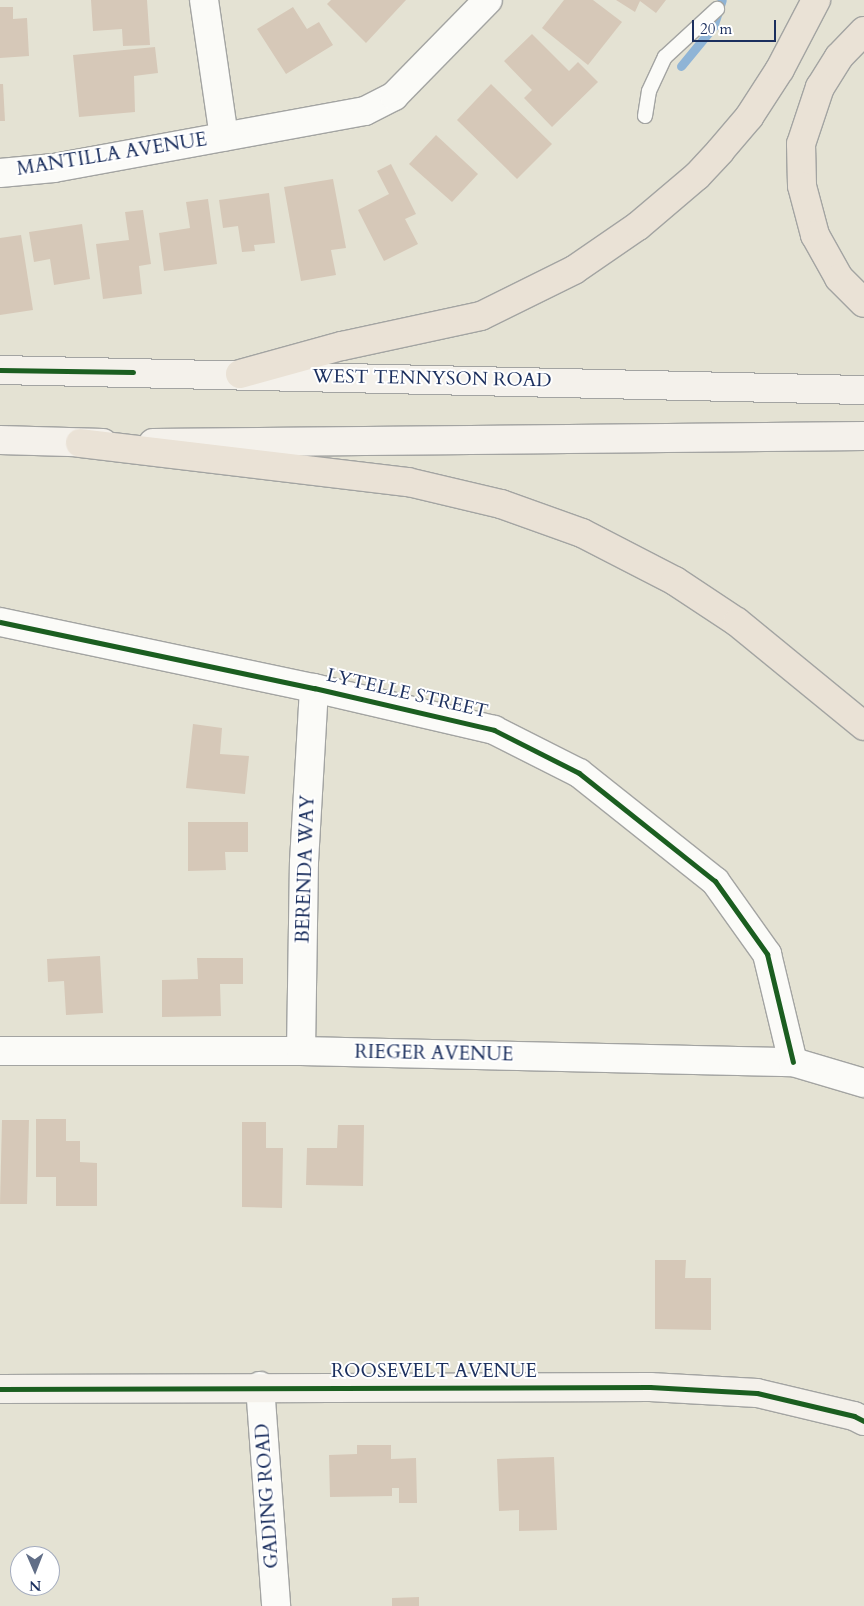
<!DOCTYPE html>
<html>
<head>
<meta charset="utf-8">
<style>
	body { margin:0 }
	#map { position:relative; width:864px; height:1606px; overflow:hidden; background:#e4e2d3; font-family:Cardo,serif }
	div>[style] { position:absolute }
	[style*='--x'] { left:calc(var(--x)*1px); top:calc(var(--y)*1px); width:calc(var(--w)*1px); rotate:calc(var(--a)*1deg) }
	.stream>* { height:9px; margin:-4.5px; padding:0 4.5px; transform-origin:4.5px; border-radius:4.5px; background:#8fb4d6 }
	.building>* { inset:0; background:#d6c8b8 }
	.roads { filter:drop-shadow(1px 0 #a3a4a2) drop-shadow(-1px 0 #a3a4a2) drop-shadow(0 1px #a3a4a2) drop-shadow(0 -1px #a3a4a2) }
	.lane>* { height:14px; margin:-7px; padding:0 7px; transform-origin:7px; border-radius:7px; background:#fbfbf8 }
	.street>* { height:28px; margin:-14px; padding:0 14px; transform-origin:14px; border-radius:14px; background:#fbfbf8 }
	.secondary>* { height:28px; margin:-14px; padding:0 14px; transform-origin:14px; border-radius:14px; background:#f4f1eb }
	.highway>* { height:28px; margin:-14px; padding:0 14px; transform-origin:14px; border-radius:14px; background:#eae2d6 }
	.cycleway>* { height:5px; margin:-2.5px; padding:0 2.5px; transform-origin:2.5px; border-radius:2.5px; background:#1b5e20 }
	span { translate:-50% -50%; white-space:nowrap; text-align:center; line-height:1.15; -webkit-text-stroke:4px #fff; paint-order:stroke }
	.street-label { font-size:19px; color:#1b2f5e }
	.north { position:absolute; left:10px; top:1546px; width:50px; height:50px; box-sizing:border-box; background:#fff; border:1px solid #a4acbf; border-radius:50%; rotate:179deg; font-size:14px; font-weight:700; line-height:20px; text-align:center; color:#1b2f5e }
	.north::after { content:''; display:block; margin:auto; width:18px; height:22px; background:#616e87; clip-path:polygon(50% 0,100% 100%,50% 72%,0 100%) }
	.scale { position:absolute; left:692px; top:20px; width:84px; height:22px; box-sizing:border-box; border:2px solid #1b2f5e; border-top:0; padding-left:6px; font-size:15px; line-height:18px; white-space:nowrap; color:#1b2f5e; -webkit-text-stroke:4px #fff; paint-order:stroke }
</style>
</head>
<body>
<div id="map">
	<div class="stream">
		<div style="--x:681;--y:66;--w:50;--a:-50.6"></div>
		<div style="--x:713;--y:27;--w:28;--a:-72"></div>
	</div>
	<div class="building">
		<div style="clip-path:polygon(91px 0,147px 0,150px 45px,123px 46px,122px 29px,93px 31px)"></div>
		<div style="clip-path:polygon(331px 0,406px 0,366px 43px,327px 4px)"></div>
		<div style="clip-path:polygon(564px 0,593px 0,622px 22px,588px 65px,542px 28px)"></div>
		<div style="clip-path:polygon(616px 0,666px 0,656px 13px,640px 1px,635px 12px)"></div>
		<div style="clip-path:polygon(0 7px,13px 7px,13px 19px,27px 18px,29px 56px,0 58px)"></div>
		<div style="clip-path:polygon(293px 7px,307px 29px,319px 22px,333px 45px,286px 74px,257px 29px)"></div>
		<div style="clip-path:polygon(532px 34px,569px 71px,578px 62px,598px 82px,552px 127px,524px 98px,532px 90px,504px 61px)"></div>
		<div style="clip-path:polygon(155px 47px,158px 73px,134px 76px,135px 112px,79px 117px,73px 55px)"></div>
		<div style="clip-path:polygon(0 84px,3px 84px,5px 121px,0 121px)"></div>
		<div style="clip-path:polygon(491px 84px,552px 144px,517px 179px,457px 120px)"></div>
		<div style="clip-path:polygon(436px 135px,478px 174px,452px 202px,409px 164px)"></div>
		<div style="clip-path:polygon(391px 164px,416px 214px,405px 219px,418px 244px,384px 261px,358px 210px,389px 194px,377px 171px)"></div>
		<div style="clip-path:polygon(333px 179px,346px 248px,331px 250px,336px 275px,301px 281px,284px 187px)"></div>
		<div style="clip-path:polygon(269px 193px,275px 243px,254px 245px,255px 251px,242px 252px,238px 226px,223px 228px,219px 200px)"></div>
		<div style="clip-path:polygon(208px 199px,217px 264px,164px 271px,159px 233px,190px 228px,186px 202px)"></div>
		<div style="clip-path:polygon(143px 210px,151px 264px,139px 266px,142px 294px,103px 299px,96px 244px,129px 240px,125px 212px)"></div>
		<div style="clip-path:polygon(82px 224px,90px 279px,54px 285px,50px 259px,34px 262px,29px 232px)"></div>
		<div style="clip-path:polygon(21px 235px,33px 310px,0 315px,0 238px)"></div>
		<div style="clip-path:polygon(193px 724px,222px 728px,220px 754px,249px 756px,245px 794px,186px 788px)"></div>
		<div style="clip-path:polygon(188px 822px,248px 822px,248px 852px,225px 852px,226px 870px,188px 871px)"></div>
		<div style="clip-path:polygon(100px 956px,103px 1013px,66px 1015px,64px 981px,48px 982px,47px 959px)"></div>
		<div style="clip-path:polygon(197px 958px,243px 958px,243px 984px,220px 984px,221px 1016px,162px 1017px,162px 980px,198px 979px)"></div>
		<div style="clip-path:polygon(36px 1119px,66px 1119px,66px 1141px,80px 1141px,80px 1162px,97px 1163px,97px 1206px,56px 1206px,56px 1177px,36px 1177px)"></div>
		<div style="clip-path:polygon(2px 1120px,29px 1120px,27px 1204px,0 1204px)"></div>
		<div style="clip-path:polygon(242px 1122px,266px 1122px,266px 1148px,283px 1148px,282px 1208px,242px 1207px)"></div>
		<div style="clip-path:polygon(338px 1125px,364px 1125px,363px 1186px,306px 1185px,307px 1148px,337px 1148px)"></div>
		<div style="clip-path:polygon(655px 1260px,686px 1260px,685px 1278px,711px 1278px,711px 1330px,655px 1329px)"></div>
		<div style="clip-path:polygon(357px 1445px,391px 1445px,391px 1459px,416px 1458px,417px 1503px,399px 1503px,399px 1488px,392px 1488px,392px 1496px,330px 1497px,329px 1455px,357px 1454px)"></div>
		<div style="clip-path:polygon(554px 1457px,557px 1530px,519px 1531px,519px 1510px,499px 1511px,497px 1459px)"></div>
		<div style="clip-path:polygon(419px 1597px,419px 1606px,392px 1606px,392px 1598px)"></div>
	</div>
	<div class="roads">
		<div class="lane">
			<div style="--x:645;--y:116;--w:25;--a:-81"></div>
			<div style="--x:649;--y:91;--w:38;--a:-65"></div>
			<div style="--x:665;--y:57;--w:71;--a:-42.7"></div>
		</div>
		<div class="street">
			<div style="--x:204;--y:0;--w:138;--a:81.7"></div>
			<div style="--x:0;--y:173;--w:54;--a:-5.3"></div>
			<div style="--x:54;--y:168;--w:316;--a:-10.4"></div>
			<div style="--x:365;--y:111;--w:33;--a:-27"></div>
			<div style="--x:394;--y:96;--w:134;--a:-45.6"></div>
			<div style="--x:0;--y:622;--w:321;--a:11.9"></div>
			<div style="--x:314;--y:688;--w:185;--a:13.1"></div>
			<div style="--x:494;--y:730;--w:95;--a:26.8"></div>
			<div style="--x:579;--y:773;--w:174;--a:38.5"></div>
			<div style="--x:715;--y:881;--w:90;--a:54.5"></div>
			<div style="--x:767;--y:954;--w:111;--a:76.5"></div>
			<div style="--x:0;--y:1051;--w:301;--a:0"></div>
			<div style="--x:301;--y:1051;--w:492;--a:1.3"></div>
			<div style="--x:793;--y:1062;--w:74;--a:16.5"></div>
			<div style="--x:301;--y:1051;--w:189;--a:-89.1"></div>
			<div style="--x:304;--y:862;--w:174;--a:-86.7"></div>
			<div style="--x:260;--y:1386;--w:221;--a:85.8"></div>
		</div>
		<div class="secondary">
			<div style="--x:0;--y:370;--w:864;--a:1.33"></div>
			<div style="--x:0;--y:440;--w:103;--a:1.7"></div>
			<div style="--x:153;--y:443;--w:711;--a:-0.56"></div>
			<div style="--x:0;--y:1389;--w:650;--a:-0.18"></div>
			<div style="--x:650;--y:1387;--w:107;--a:3.2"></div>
			<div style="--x:757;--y:1393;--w:100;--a:13.3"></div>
			<div style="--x:854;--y:1416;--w:11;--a:27"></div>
		</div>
		<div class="highway">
			<div style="--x:864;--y:31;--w:36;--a:134"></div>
			<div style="--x:839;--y:57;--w:36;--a:122"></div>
			<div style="--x:820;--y:87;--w:60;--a:108.4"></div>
			<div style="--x:801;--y:144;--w:42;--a:88.6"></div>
			<div style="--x:802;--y:186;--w:51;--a:75.1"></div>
			<div style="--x:815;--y:235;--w:49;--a:60.8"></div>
			<div style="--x:839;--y:278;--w:35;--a:45"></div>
			<div style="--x:240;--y:374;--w:106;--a:-15.4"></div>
			<div style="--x:342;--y:346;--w:142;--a:-12.2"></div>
			<div style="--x:481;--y:316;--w:104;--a:-26.3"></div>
			<div style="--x:574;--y:270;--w:78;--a:-34.5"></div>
			<div style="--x:638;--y:226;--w:77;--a:-40.3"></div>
			<div style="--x:697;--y:176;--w:34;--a:-47"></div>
			<div style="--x:720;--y:151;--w:45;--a:-49.5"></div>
			<div style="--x:749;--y:117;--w:57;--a:-57.1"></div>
			<div style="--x:780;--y:69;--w:78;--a:-62.4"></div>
			<div style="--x:80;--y:443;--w:330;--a:6.8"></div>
			<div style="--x:408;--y:482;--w:96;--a:13.3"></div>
			<div style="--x:501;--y:504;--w:86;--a:19.7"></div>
			<div style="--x:582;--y:533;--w:105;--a:27.3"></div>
			<div style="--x:675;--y:581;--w:74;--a:33.5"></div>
			<div style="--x:737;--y:622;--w:164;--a:39.3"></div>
		</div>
	</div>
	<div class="cycleway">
		<div style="--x:0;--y:370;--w:133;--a:0.9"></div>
		<div style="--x:0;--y:622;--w:321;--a:11.9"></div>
		<div style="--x:314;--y:688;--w:185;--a:13.1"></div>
		<div style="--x:494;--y:730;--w:95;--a:26.8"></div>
		<div style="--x:579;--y:773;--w:174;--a:38.5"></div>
		<div style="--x:715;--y:881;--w:90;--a:54.5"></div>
		<div style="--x:767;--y:954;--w:111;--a:76.5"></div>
		<div style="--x:0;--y:1389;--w:650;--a:-0.18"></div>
		<div style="--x:650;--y:1387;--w:107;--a:3.2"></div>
		<div style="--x:757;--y:1393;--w:100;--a:13.3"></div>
		<div style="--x:854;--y:1416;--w:11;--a:27"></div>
	</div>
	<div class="street-label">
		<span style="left:112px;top:155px;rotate:-9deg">MANTILLA AVENUE</span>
		<span style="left:432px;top:379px;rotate:1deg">WEST TENNYSON ROAD</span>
		<span style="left:407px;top:694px;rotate:13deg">LYTELLE STREET</span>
		<span style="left:306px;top:869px;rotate:-88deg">BERENDA WAY</span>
		<span style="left:434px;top:1054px;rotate:1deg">RIEGER AVENUE</span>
		<span style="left:434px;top:1372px">ROOSEVELT AVENUE</span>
		<span style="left:268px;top:1496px;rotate:-94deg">GADING ROAD</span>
	</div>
	<div class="north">N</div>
	<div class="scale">20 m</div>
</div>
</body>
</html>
